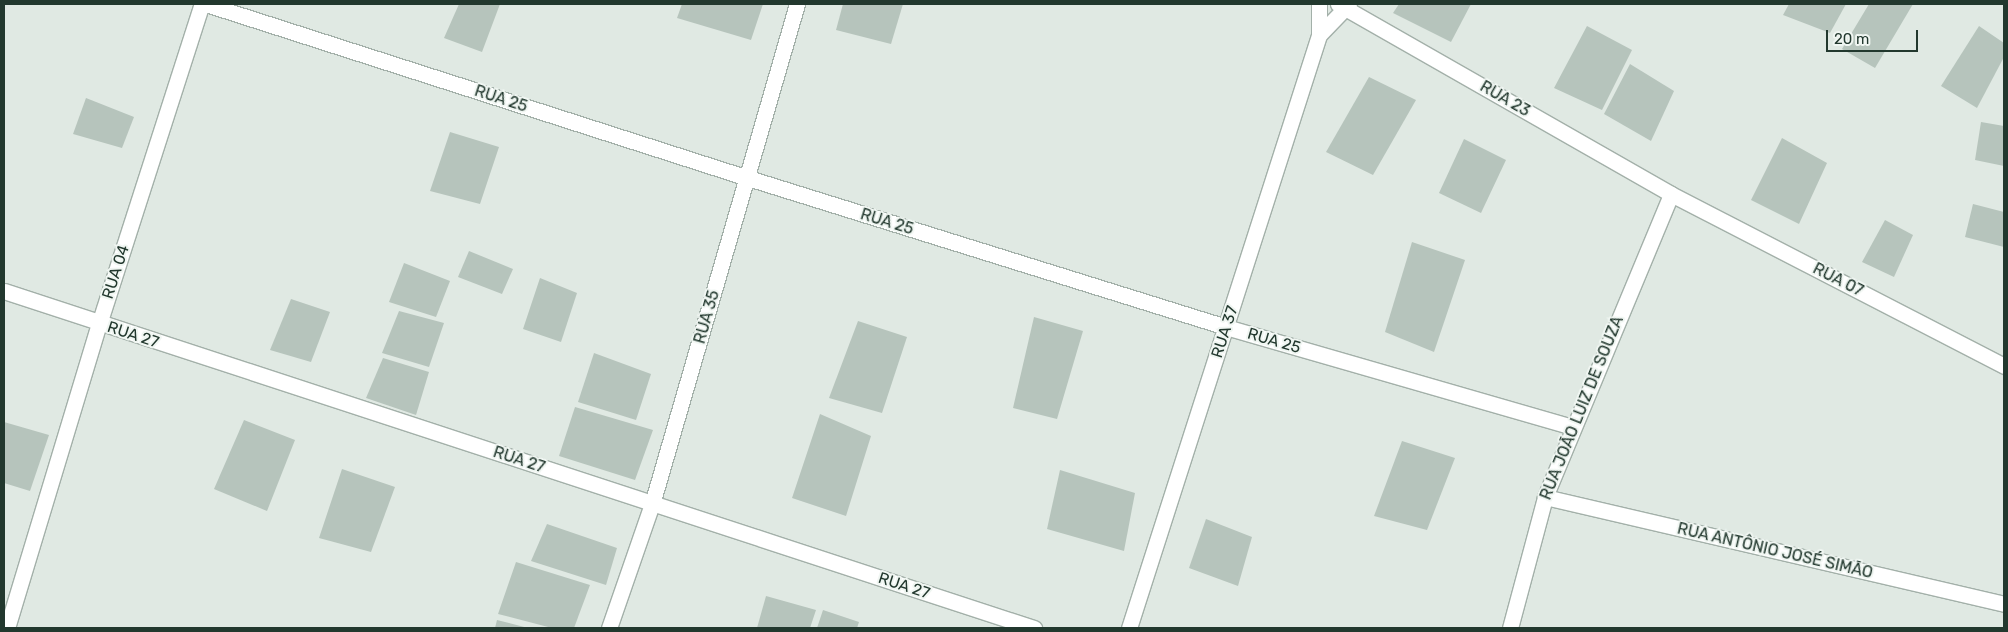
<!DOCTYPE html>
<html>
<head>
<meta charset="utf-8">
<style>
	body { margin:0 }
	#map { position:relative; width:2008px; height:632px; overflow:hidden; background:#e0e9e3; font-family:Rubik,sans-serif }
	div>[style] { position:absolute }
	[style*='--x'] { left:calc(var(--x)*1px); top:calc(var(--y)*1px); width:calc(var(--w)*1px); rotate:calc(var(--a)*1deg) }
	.building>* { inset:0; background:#b6c4bc }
	.roads { filter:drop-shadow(1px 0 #a3b0a9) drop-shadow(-1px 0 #a3b0a9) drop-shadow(0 1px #a3b0a9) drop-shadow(0 -1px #a3b0a9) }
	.minor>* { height:15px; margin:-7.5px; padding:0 7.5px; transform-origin:7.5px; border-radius:7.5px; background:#fff }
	span { translate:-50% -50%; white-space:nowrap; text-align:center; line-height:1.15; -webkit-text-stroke:4px #f0f6f2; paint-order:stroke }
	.street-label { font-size:16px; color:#22382e }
	.frame { position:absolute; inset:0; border:5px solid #22382e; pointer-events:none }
	.scale { position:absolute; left:1826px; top:30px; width:92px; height:22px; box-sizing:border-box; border:2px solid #22382e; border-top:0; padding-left:6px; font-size:15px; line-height:18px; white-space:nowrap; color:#22382e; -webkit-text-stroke:4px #f0f6f2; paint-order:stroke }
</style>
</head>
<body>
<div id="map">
	<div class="building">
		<div style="clip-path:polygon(459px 4px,500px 4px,482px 52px,444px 38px)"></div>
		<div style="clip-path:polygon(682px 4px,763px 4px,751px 40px,677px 18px)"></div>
		<div style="clip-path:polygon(843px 4px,903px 4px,891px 44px,836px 30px)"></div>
		<div style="clip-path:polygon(1399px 4px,1471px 4px,1451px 42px,1393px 13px)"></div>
		<div style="clip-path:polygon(1789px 4px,1846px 4px,1830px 33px,1783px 15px)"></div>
		<div style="clip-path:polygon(1869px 4px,1913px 4px,1875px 68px,1842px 49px)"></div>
		<div style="clip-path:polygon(1587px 26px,1632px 50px,1602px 110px,1554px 88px)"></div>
		<div style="clip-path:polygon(1979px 26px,2004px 43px,2004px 57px,1977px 108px,1941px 86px)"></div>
		<div style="clip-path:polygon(1630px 64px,1674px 91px,1651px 141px,1604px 114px)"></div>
		<div style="clip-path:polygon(1369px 77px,1416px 100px,1373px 175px,1326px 152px)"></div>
		<div style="clip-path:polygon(86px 98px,134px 117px,122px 148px,73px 134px)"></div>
		<div style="clip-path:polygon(1981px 122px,2004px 126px,2004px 166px,1975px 160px)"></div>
		<div style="clip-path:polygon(450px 132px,499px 147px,480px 204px,430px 191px)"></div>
		<div style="clip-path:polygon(1782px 138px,1827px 163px,1799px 224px,1751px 200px)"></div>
		<div style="clip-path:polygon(1464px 139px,1506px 160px,1481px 213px,1439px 193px)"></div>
		<div style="clip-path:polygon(1973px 204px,2004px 212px,2004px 247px,1965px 237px)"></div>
		<div style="clip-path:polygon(1885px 220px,1913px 235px,1894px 277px,1862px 262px)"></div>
		<div style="clip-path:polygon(1412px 242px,1465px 260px,1434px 352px,1385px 332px)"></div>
		<div style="clip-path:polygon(469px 251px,513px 269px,502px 294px,458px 277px)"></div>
		<div style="clip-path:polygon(404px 263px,450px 281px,436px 317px,389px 302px)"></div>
		<div style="clip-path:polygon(540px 278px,577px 293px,561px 342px,523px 329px)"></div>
		<div style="clip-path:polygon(291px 299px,330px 312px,311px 362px,270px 350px)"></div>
		<div style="clip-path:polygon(399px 311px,444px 323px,429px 367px,382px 353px)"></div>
		<div style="clip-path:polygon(1034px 317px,1083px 331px,1057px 419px,1013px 408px)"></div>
		<div style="clip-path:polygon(858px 321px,907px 337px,882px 413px,829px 398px)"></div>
		<div style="clip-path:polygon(594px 353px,651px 374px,636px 420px,578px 402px)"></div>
		<div style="clip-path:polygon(383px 358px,429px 372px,416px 415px,366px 398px)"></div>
		<div style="clip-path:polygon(575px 407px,653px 430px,635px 480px,559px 456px)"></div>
		<div style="clip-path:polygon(820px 414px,871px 436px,846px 516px,792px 498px)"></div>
		<div style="clip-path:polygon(244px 420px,295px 440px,267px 511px,214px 489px)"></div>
		<div style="clip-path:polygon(4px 422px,49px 435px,30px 491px,4px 483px)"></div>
		<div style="clip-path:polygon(1402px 441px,1455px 458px,1427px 530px,1374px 516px)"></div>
		<div style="clip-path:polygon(342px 469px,395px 487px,371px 552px,319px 538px)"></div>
		<div style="clip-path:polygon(1060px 470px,1135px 493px,1124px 551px,1047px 529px)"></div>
		<div style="clip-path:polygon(1206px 519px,1252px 537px,1238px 586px,1189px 568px)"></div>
		<div style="clip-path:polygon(547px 524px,617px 548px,606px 585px,531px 561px)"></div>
		<div style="clip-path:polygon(516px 562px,590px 585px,574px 628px,552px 628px,498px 614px)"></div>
		<div style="clip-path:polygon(766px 596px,816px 610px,810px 628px,757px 628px)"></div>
		<div style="clip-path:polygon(823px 610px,859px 622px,857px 628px,817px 628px)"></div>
		<div style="clip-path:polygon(497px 620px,528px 628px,495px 628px)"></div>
	</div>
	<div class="roads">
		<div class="minor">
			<div style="--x:206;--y:4;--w:569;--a:17.8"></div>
			<div style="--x:748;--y:178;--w:501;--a:17.31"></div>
			<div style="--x:1226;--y:327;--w:360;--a:16.1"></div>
			<div style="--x:1338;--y:4;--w:383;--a:29.7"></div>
			<div style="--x:1671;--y:194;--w:375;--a:27.3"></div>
			<div style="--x:1319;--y:35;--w:43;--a:-45.9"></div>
			<div style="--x:4;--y:291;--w:1084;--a:18.12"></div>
			<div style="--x:1545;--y:497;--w:471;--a:13.1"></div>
			<div style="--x:7;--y:628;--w:318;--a:-73.2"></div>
			<div style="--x:99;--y:324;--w:336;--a:-72.2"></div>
			<div style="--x:609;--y:628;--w:131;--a:-70.9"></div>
			<div style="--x:652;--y:504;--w:521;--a:-73.83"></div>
			<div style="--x:1129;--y:628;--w:623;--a:-72.23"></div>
			<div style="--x:1319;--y:35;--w:31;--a:-90"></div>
			<div style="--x:1510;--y:628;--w:136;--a:-75"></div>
			<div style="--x:1545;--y:497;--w:328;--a:-67.4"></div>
		</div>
	</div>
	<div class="street-label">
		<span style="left:501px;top:99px;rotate:18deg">RUA 25</span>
		<span style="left:1505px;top:99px;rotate:30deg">RUA 23</span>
		<span style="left:887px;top:222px;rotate:17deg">RUA 25</span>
		<span style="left:116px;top:272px;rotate:-72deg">RUA 04</span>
		<span style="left:1838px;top:280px;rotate:27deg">RUA 07</span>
		<span style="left:707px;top:317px;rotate:-74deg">RUA 35</span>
		<span style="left:1225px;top:332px;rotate:-72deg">RUA 37</span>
		<span style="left:133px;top:335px;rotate:18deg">RUA 27</span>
		<span style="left:1274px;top:341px;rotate:16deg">RUA 25</span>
		<span style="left:1582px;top:408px;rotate:-68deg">RUA JOÃO LUIZ DE SOUZA</span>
		<span style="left:519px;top:460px;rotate:18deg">RUA 27</span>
		<span style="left:1775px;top:551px;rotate:13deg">RUA ANTÔNIO JOSÉ SIMÃO</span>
		<span style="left:904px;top:586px;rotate:18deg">RUA 27</span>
	</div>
	<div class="frame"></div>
	<div class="scale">20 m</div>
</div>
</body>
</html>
